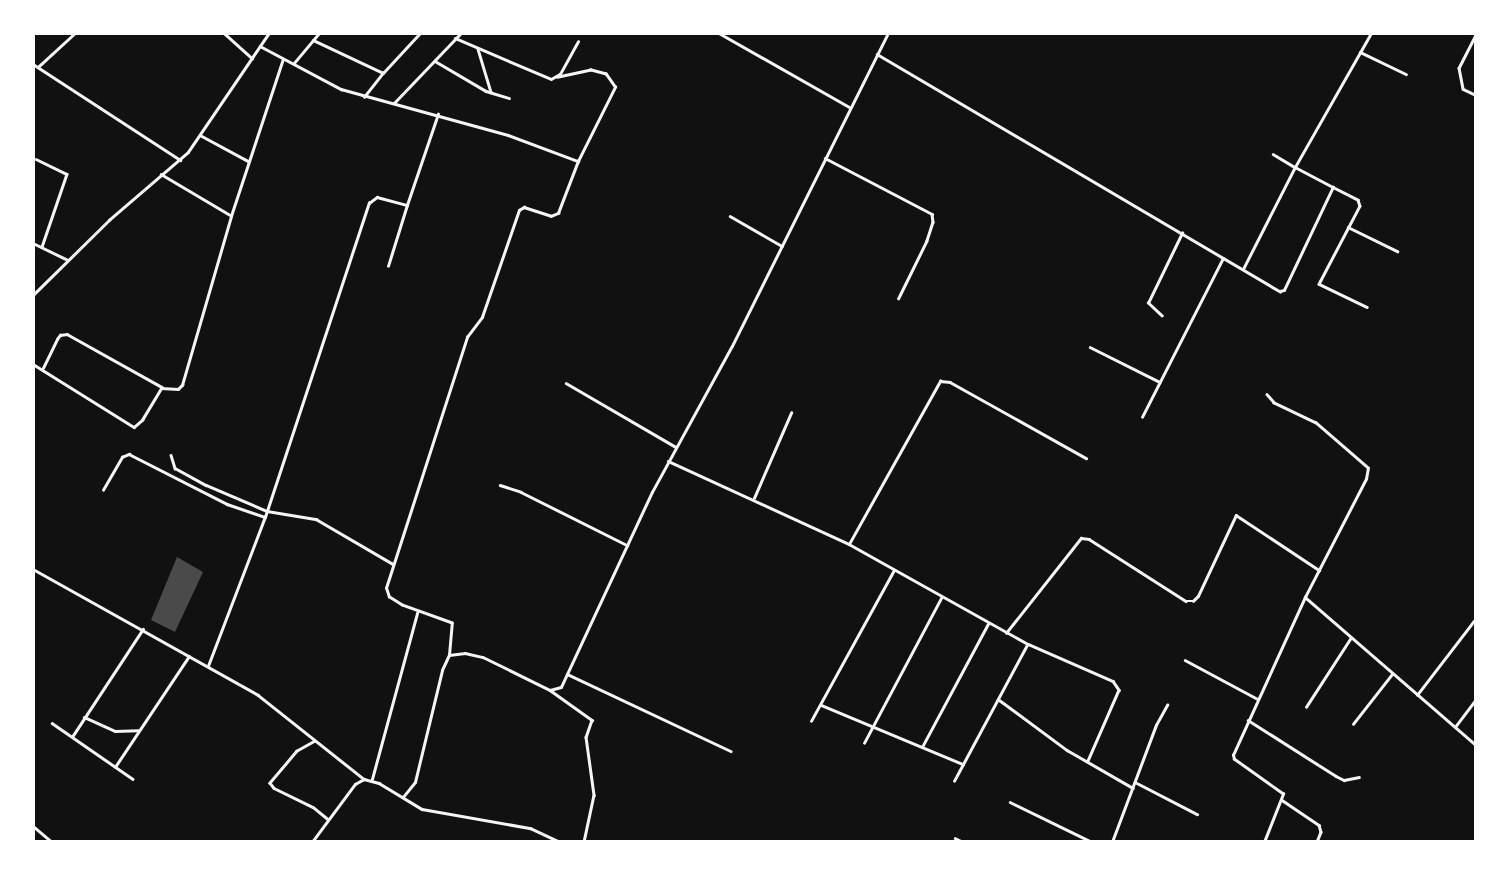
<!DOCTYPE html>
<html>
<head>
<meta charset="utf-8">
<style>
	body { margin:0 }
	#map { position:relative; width:1509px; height:875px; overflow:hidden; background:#111; font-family:"Titillium Web",sans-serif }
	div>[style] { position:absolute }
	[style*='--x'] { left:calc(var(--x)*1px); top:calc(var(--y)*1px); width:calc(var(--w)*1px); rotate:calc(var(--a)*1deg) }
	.building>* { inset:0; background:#4a4a4a }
	.minor>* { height:2.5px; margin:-1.25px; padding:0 1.25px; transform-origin:1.25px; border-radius:1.25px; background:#f5f5f5 }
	span { translate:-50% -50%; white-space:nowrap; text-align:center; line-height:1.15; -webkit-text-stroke:7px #fff; paint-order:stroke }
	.frame { position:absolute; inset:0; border:35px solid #fff; pointer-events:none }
</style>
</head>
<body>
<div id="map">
	<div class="building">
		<div style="clip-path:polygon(177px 557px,203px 572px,175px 632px,151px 620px)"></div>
	</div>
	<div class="minor">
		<div style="--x:224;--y:33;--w:38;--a:42"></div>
		<div style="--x:719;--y:33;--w:150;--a:29.6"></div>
		<div style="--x:1476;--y:35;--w:37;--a:117"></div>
		<div style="--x:1459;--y:68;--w:21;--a:79"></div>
		<div style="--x:1463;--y:89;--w:14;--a:25"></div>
		<div style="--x:455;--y:38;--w:104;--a:23.1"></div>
		<div style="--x:551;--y:79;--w:10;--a:-29"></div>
		<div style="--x:560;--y:74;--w:37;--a:-61"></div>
		<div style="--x:313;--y:40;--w:77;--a:25.2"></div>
		<div style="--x:383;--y:73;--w:54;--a:-47.2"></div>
		<div style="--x:260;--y:46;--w:92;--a:28"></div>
		<div style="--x:341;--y:89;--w:173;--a:15.4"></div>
		<div style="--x:508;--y:135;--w:75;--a:20.4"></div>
		<div style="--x:478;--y:49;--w:45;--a:73.2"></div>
		<div style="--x:1360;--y:52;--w:51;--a:25.6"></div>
		<div style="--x:877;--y:54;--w:468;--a:30.5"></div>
		<div style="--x:1280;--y:291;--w:4;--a:-14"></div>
		<div style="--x:1284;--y:290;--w:114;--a:-64.6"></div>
		<div style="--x:1333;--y:187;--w:28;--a:27"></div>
		<div style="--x:1358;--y:200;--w:6;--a:72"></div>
		<div style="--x:1360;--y:206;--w:88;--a:117.7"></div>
		<div style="--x:1319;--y:284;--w:53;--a:25.6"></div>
		<div style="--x:435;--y:61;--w:59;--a:30.5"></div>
		<div style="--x:486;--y:91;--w:24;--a:17"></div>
		<div style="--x:294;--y:63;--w:39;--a:-50"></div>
		<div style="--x:33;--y:64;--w:176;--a:33.1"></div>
		<div style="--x:38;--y:67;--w:50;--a:-42.6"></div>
		<div style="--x:364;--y:97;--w:31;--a:-52"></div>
		<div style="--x:394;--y:103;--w:97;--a:-46.3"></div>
		<div style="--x:200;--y:135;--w:55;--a:28.4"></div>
		<div style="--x:1273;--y:154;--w:26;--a:31"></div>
		<div style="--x:1295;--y:167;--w:154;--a:-60.4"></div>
		<div style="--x:825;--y:158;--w:121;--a:27.6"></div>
		<div style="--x:932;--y:214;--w:8;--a:83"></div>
		<div style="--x:933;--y:222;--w:20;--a:108"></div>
		<div style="--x:927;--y:241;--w:64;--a:116.2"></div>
		<div style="--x:36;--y:159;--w:34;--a:26"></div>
		<div style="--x:67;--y:174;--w:77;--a:108.9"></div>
		<div style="--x:161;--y:174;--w:80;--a:30.7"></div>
		<div style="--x:730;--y:216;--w:60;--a:30"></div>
		<div style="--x:1348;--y:227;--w:55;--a:26.1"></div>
		<div style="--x:33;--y:243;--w:37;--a:26"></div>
		<div style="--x:388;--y:266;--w:64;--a:-72.7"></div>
		<div style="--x:1243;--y:269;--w:114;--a:-63"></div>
		<div style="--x:1295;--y:167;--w:43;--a:27.8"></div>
		<div style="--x:33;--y:295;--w:107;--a:-44.6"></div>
		<div style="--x:109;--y:220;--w:104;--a:-40.7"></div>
		<div style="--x:188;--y:152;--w:144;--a:-55.8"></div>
		<div style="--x:1162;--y:316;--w:19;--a:-137"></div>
		<div style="--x:1148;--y:303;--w:78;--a:-64.1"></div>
		<div style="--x:1090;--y:347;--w:78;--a:26.6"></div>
		<div style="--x:33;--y:364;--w:119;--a:32"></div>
		<div style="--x:134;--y:427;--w:11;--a:-41"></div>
		<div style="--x:142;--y:420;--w:37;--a:-59"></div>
		<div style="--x:161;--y:388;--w:17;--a:3"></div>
		<div style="--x:178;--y:389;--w:6;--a:-45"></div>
		<div style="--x:182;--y:385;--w:176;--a:-73.8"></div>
		<div style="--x:231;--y:216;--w:165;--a:-71.7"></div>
		<div style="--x:43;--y:368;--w:32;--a:-64"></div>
		<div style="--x:57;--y:339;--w:5;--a:-53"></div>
		<div style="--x:60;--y:335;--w:7;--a:-8"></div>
		<div style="--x:67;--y:334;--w:109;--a:29.2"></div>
		<div style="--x:566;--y:383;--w:127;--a:30.2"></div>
		<div style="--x:1142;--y:417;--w:178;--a:-63"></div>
		<div style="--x:171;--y:455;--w:14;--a:73"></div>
		<div style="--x:175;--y:468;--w:35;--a:29"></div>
		<div style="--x:206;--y:485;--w:66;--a:23.1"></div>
		<div style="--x:267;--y:511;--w:50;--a:9.3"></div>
		<div style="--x:316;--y:519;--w:89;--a:30.3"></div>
		<div style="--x:668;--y:461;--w:199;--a:24.6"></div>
		<div style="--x:849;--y:544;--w:205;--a:29.2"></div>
		<div style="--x:1028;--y:644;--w:93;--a:23.5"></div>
		<div style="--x:1113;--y:681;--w:11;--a:56"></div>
		<div style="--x:1119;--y:690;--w:77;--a:113.6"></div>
		<div style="--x:500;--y:485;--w:22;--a:18"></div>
		<div style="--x:521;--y:492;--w:119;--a:26.6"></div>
		<div style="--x:103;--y:490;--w:38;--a:-60"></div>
		<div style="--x:122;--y:457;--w:8;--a:-23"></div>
		<div style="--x:129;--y:454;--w:110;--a:27"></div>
		<div style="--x:227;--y:504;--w:40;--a:18.9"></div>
		<div style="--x:754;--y:498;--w:93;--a:-66.5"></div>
		<div style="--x:849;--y:544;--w:187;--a:-60.8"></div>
		<div style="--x:940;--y:381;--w:10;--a:6"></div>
		<div style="--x:950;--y:382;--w:156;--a:29.2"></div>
		<div style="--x:33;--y:569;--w:258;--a:29.2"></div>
		<div style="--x:258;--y:695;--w:135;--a:38.4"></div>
		<div style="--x:1305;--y:597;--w:226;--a:40.9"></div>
		<div style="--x:1006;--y:633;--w:121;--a:-51.7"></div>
		<div style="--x:1081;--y:538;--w:8;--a:7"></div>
		<div style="--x:1089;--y:539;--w:115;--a:32.6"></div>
		<div style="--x:1186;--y:601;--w:7;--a:0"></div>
		<div style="--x:1193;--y:601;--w:7;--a:-45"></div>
		<div style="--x:1198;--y:596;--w:89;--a:-64.9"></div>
		<div style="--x:1236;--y:515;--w:100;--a:33.5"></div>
		<div style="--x:449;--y:655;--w:32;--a:-85"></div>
		<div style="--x:452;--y:623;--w:53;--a:-160.2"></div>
		<div style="--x:402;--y:605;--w:15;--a:-148"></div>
		<div style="--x:389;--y:597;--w:9;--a:-108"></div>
		<div style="--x:386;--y:588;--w:264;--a:-72.1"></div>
		<div style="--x:467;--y:337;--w:25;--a:-53"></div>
		<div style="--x:482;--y:317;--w:113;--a:-70.9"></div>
		<div style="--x:519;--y:210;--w:6;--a:-31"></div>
		<div style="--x:524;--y:207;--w:28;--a:18"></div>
		<div style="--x:551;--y:216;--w:8;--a:-23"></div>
		<div style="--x:558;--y:213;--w:56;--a:-69"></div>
		<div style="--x:578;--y:161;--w:83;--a:-63.4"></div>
		<div style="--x:615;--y:87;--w:16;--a:-125"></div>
		<div style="--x:606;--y:74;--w:16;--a:-165"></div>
		<div style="--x:591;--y:70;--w:34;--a:168"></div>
		<div style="--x:1185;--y:660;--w:81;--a:28.2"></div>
		<div style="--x:208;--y:666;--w:160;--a:-69.1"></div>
		<div style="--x:265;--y:517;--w:331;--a:-71.7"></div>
		<div style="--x:369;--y:203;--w:10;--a:-37"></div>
		<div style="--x:377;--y:197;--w:31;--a:15"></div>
		<div style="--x:407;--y:205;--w:96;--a:-71.2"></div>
		<div style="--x:567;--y:674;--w:181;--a:25.2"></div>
		<div style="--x:550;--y:690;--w:52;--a:35.5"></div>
		<div style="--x:592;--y:720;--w:18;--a:109"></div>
		<div style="--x:586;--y:737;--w:59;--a:82.1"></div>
		<div style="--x:594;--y:795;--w:48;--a:102"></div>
		<div style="--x:1417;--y:695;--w:97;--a:-52.5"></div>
		<div style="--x:998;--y:699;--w:86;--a:36.5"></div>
		<div style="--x:1067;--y:750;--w:76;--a:29.9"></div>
		<div style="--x:821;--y:705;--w:154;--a:22.6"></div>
		<div style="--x:1306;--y:707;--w:81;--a:-57.1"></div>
		<div style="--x:84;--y:717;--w:34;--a:24"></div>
		<div style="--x:115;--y:731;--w:23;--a:-2"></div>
		<div style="--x:1248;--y:720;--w:104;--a:32.5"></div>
		<div style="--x:1336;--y:776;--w:9;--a:27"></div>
		<div style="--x:1344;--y:780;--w:15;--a:-11"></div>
		<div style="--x:811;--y:721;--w:172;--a:-61.2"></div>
		<div style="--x:52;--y:723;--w:98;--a:34.7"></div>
		<div style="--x:1353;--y:724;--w:63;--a:-52"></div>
		<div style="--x:1455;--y:727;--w:35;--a:-53"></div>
		<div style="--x:72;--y:737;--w:129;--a:-56.7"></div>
		<div style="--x:315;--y:741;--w:21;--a:151"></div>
		<div style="--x:297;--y:751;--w:42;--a:130.2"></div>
		<div style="--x:270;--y:783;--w:6;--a:51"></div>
		<div style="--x:274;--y:788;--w:43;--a:26"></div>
		<div style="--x:313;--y:807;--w:19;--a:39"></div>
		<div style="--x:864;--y:743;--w:164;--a:-62"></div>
		<div style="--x:922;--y:747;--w:140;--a:-61.8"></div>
		<div style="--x:115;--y:767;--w:133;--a:-56.3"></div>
		<div style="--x:372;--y:779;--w:172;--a:-74.8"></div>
		<div style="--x:954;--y:781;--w:154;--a:-61.8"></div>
		<div style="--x:1135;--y:782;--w:70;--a:27.3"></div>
		<div style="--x:403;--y:797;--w:19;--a:-51"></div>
		<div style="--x:415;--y:782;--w:115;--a:-76.4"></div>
		<div style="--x:442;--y:670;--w:17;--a:-65"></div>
		<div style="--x:449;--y:655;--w:16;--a:-7"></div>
		<div style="--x:465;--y:653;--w:18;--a:13"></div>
		<div style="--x:483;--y:657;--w:75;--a:26.2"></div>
		<div style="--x:550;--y:690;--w:11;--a:-15"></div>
		<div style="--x:561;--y:687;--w:215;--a:-65"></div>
		<div style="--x:652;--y:492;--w:166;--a:-61.3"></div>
		<div style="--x:732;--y:346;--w:350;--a:-63.5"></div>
		<div style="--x:1282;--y:800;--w:45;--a:34"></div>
		<div style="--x:1319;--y:825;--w:7;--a:74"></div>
		<div style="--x:1321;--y:832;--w:11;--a:112"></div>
		<div style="--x:1010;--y:802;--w:91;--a:26"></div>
		<div style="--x:33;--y:826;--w:25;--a:40"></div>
		<div style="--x:955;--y:838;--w:9;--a:27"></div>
		<div style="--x:312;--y:842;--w:72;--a:-53.4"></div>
		<div style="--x:355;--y:784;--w:10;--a:-29"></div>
		<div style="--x:364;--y:779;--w:16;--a:15"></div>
		<div style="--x:379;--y:783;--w:50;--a:31.2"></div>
		<div style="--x:422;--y:809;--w:110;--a:10"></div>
		<div style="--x:530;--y:828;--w:33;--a:25"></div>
		<div style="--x:1112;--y:842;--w:125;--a:-69.4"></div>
		<div style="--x:1156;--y:725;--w:23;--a:-61"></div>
		<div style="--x:1264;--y:842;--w:52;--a:-68.4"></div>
		<div style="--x:1283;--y:794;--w:60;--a:-144.5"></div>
		<div style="--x:1234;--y:759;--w:4;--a:-104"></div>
		<div style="--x:1233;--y:755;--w:174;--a:-65.5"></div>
		<div style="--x:1305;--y:597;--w:133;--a:-62.7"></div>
		<div style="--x:1366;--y:479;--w:11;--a:-80"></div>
		<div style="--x:1368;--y:468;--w:69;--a:-139.1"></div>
		<div style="--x:1316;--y:423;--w:47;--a:-154.5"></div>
		<div style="--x:1274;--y:403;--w:11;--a:-131"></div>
	</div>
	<div class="frame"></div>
</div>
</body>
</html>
